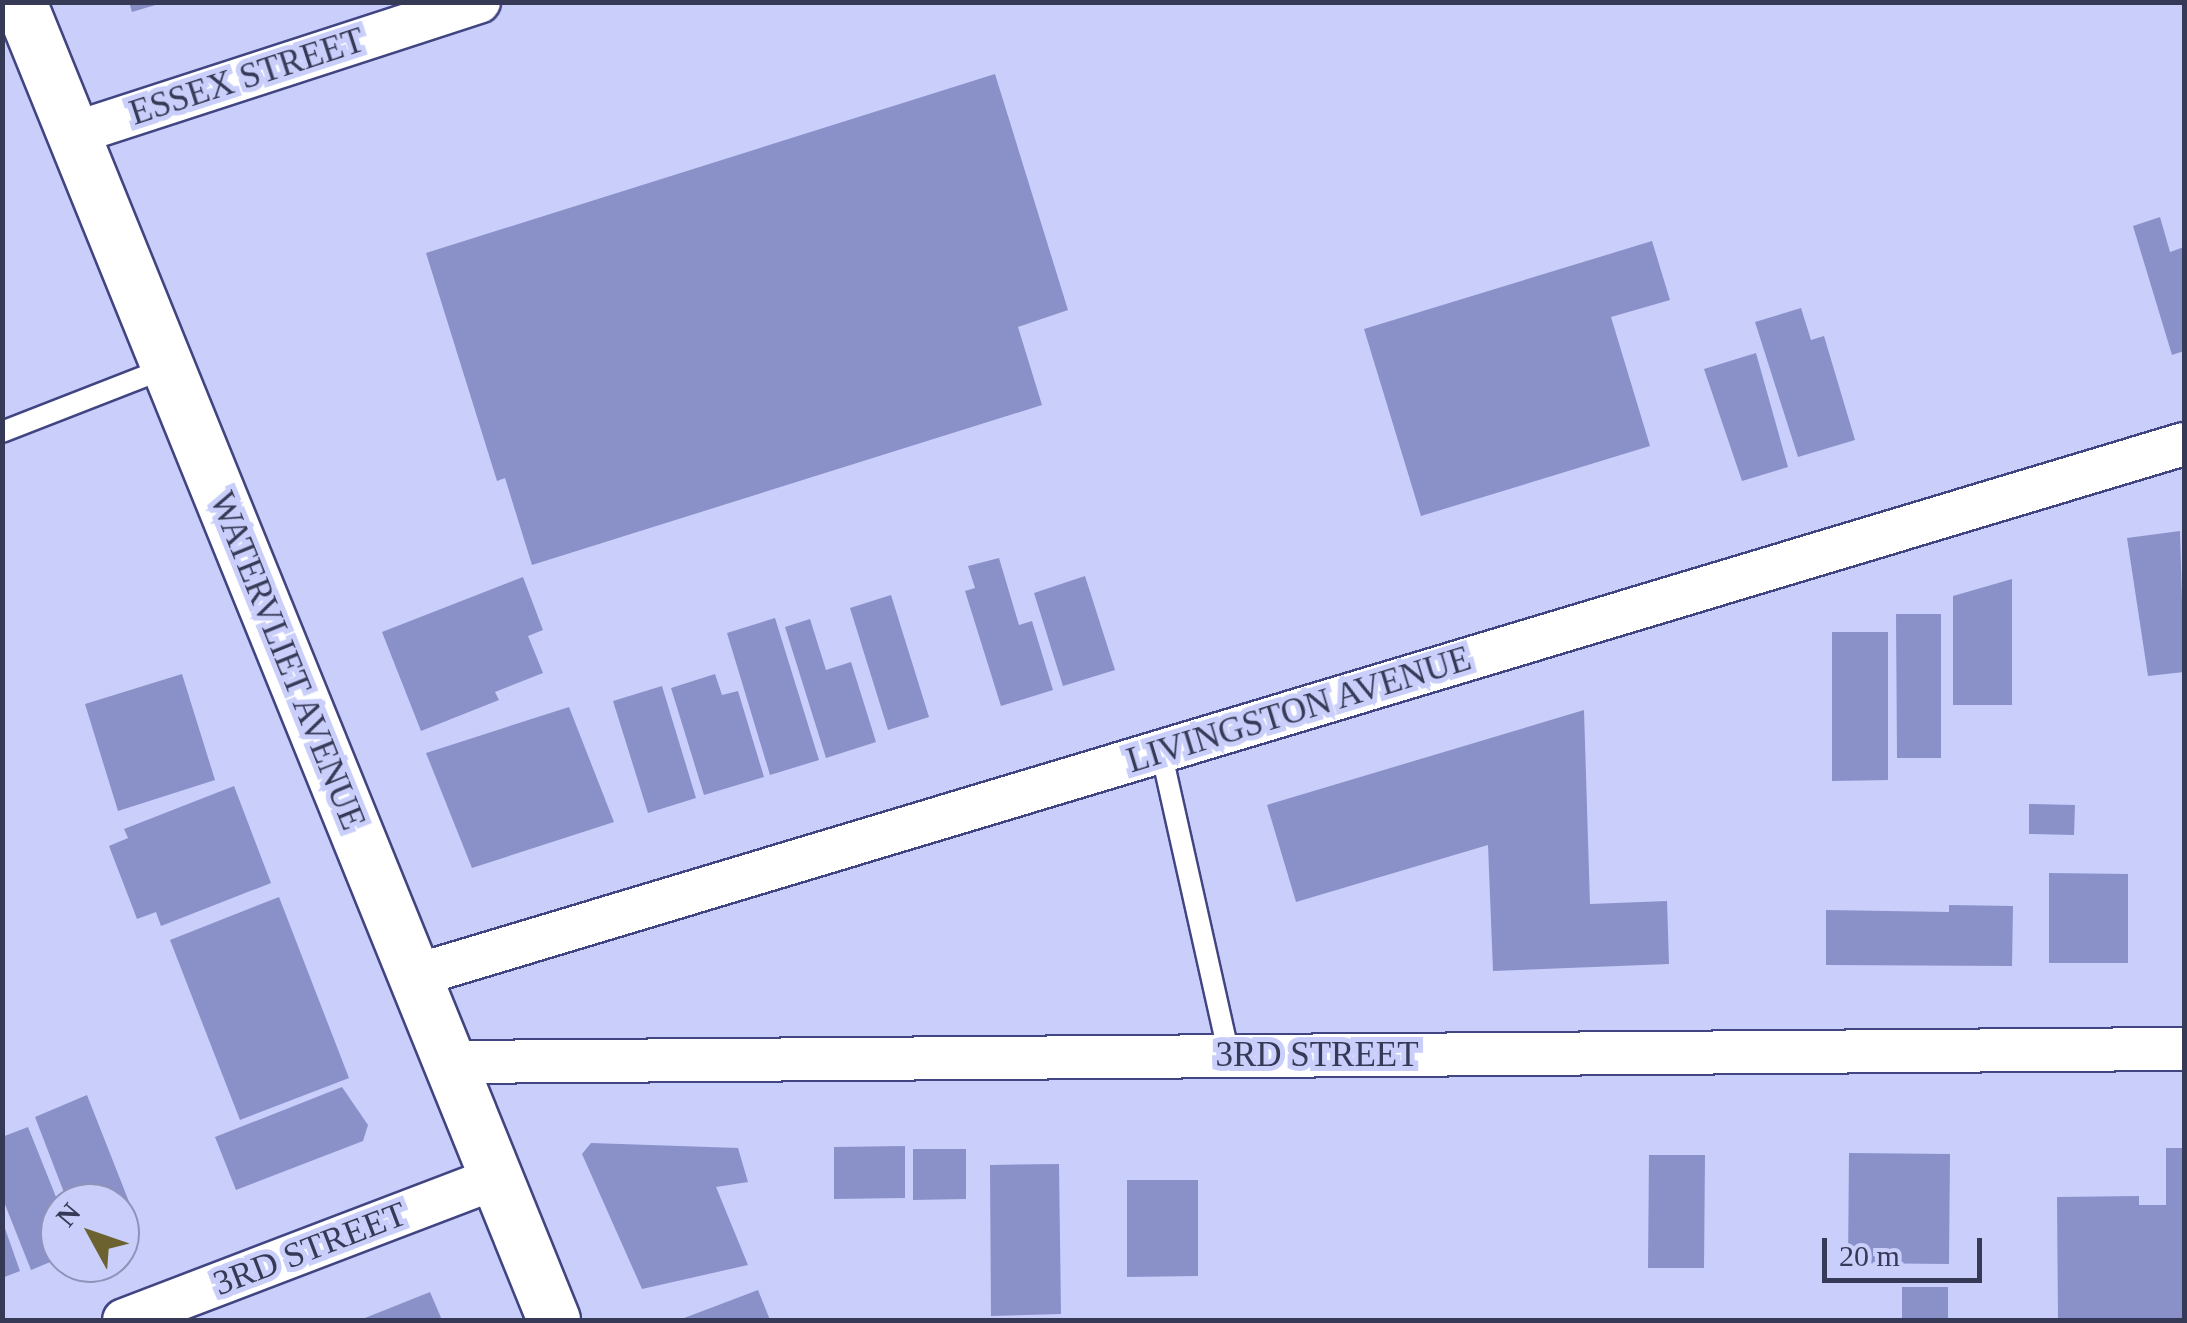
<!DOCTYPE html>
<html>
<head>
<meta charset="utf-8">
<style>
	body { margin:0 }
	#map { position:relative; width:2187px; height:1323px; overflow:hidden; background:#c9cffa; font-family:"Times New Roman",serif }
	div>[style] { position:absolute }
	[style*='--x'] { left:calc(var(--x)*1px); top:calc(var(--y)*1px); width:calc(var(--w)*1px); rotate:calc(var(--a)*1deg) }
	.building>* { inset:0; background:#8a91c9 }
	.roads { filter:drop-shadow(2px 0 #414582) drop-shadow(-2px 0 #414582) drop-shadow(0 2px #414582) drop-shadow(0 -2px #414582) }
	.service>* { height:20px; margin:-10px; padding:0 10px; transform-origin:10px; border-radius:10px; background:#fff }
	.minor>* { height:42px; margin:-21px; padding:0 21px; transform-origin:21px; border-radius:21px; background:#fff }
	.tertiary>* { height:52px; margin:-26px; padding:0 26px; transform-origin:26px; border-radius:26px; background:#fff }
	span { translate:-50% -50%; white-space:nowrap; text-align:center; line-height:1.15; -webkit-text-stroke:10px #c9cffa; paint-order:stroke }
	.street-label { font-size:35px; color:#373a57 }
	.frame { position:absolute; inset:0; border:5px solid #373a57; pointer-events:none }
	.north { position:absolute; left:40px; top:1183px; width:100px; height:100px; box-sizing:border-box; background:#c9cffa; border:2px solid #8f93b9; border-radius:50%; rotate:310deg; font-size:28px; font-weight:700; line-height:40px; text-align:center; color:#373a57 }
	.north::after { content:''; display:block; margin:auto; width:35px; height:45px; background:#6c622f; clip-path:polygon(50% 0,100% 100%,50% 72%,0 100%) }
	.scale { position:absolute; left:1822px; top:1238px; width:160px; height:45px; box-sizing:border-box; border:5px solid #373a57; border-top:0; padding-left:12px; font-size:30px; line-height:35px; white-space:nowrap; color:#373a57; -webkit-text-stroke:8px #c9cffa; paint-order:stroke }
</style>
</head>
<body>
<div id="map">
	<div class="building">
		<div style="clip-path:polygon(129px 2px,161px 2px,162px 3px,132px 12px)"></div>
		<div style="clip-path:polygon(995px 74px,1068px 310px,1018px 327px,1042px 405px,532px 565px,505px 478px,497px 481px,426px 253px)"></div>
		<div style="clip-path:polygon(2160px 217px,2170px 252px,2184px 247px,2184px 351px,2172px 355px,2133px 226px)"></div>
		<div style="clip-path:polygon(1652px 241px,1670px 300px,1611px 317px,1650px 446px,1421px 516px,1364px 329px)"></div>
		<div style="clip-path:polygon(1801px 308px,1811px 340px,1824px 336px,1855px 440px,1798px 457px,1755px 322px)"></div>
		<div style="clip-path:polygon(1756px 353px,1788px 467px,1742px 481px,1704px 369px)"></div>
		<div style="clip-path:polygon(2180px 531px,2184px 672px,2148px 676px,2127px 538px)"></div>
		<div style="clip-path:polygon(999px 558px,1019px 625px,1032px 621px,1053px 690px,1001px 706px,965px 591px,975px 588px,968px 566px)"></div>
		<div style="clip-path:polygon(1085px 576px,1115px 670px,1063px 686px,1034px 593px)"></div>
		<div style="clip-path:polygon(523px 577px,543px 630px,528px 636px,543px 673px,495px 692px,499px 700px,421px 731px,382px 632px)"></div>
		<div style="clip-path:polygon(2012px 579px,2012px 705px,1953px 705px,1953px 596px)"></div>
		<div style="clip-path:polygon(891px 595px,929px 717px,888px 730px,850px 608px)"></div>
		<div style="clip-path:polygon(1896px 614px,1941px 614px,1941px 758px,1897px 758px)"></div>
		<div style="clip-path:polygon(775px 618px,819px 760px,770px 775px,727px 633px)"></div>
		<div style="clip-path:polygon(810px 619px,826px 670px,851px 662px,876px 742px,826px 758px,785px 627px)"></div>
		<div style="clip-path:polygon(1832px 632px,1888px 632px,1888px 780px,1832px 781px)"></div>
		<div style="clip-path:polygon(182px 674px,215px 780px,118px 811px,85px 704px)"></div>
		<div style="clip-path:polygon(715px 674px,722px 695px,738px 691px,764px 777px,704px 795px,671px 688px)"></div>
		<div style="clip-path:polygon(662px 686px,696px 798px,648px 813px,613px 701px)"></div>
		<div style="clip-path:polygon(569px 707px,614px 822px,472px 868px,426px 753px)"></div>
		<div style="clip-path:polygon(1584px 710px,1590px 904px,1667px 901px,1669px 964px,1493px 971px,1488px 845px,1296px 902px,1267px 805px)"></div>
		<div style="clip-path:polygon(234px 786px,271px 883px,161px 926px,156px 912px,137px 919px,109px 846px,128px 838px,124px 829px)"></div>
		<div style="clip-path:polygon(2029px 804px,2075px 805px,2074px 835px,2029px 834px)"></div>
		<div style="clip-path:polygon(2049px 873px,2128px 874px,2128px 963px,2049px 963px)"></div>
		<div style="clip-path:polygon(279px 897px,349px 1078px,240px 1120px,170px 940px)"></div>
		<div style="clip-path:polygon(1949px 905px,2013px 906px,2012px 966px,1826px 965px,1826px 910px,1949px 912px)"></div>
		<div style="clip-path:polygon(342px 1087px,368px 1125px,363px 1141px,236px 1190px,215px 1137px)"></div>
		<div style="clip-path:polygon(87px 1095px,135px 1217px,136px 1228px,120px 1234px,120px 1203px,68px 1203px,35px 1117px)"></div>
		<div style="clip-path:polygon(28px 1127px,60px 1207px,60px 1258px,31px 1270px,2px 1197px,2px 1137px)"></div>
		<div style="clip-path:polygon(591px 1143px,738px 1148px,748px 1182px,716px 1187px,748px 1265px,642px 1289px,582px 1154px)"></div>
		<div style="clip-path:polygon(905px 1146px,905px 1198px,834px 1199px,834px 1147px)"></div>
		<div style="clip-path:polygon(2166px 1148px,2184px 1148px,2184px 1320px,2058px 1320px,2057px 1197px,2139px 1196px,2139px 1205px,2166px 1205px)"></div>
		<div style="clip-path:polygon(913px 1149px,966px 1149px,966px 1199px,913px 1200px)"></div>
		<div style="clip-path:polygon(1849px 1153px,1950px 1154px,1949px 1264px,1848px 1263px)"></div>
		<div style="clip-path:polygon(1649px 1155px,1705px 1155px,1704px 1268px,1648px 1268px)"></div>
		<div style="clip-path:polygon(1059px 1164px,1061px 1314px,991px 1316px,990px 1165px)"></div>
		<div style="clip-path:polygon(1127px 1180px,1198px 1180px,1198px 1276px,1127px 1277px)"></div>
		<div style="clip-path:polygon(2px 1220px,20px 1271px,2px 1278px)"></div>
		<div style="clip-path:polygon(1902px 1287px,1948px 1287px,1948px 1320px,1902px 1320px)"></div>
		<div style="clip-path:polygon(758px 1290px,770px 1320px,679px 1320px)"></div>
		<div style="clip-path:polygon(430px 1292px,442px 1320px,360px 1320px)"></div>
	</div>
	<div class="roads">
		<div class="service">
			<div style="--x:2;--y:432;--w:176;--a:-21.3"></div>
			<div style="--x:1161;--y:751;--w:312;--a:77.4"></div>
		</div>
		<div class="minor">
			<div style="--x:72;--y:134;--w:428;--a:-18"></div>
			<div style="--x:414;--y:976;--w:1848;--a:-16.73"></div>
			<div style="--x:449;--y:1062;--w:1735;--a:-0.43"></div>
			<div style="--x:124;--y:1320;--w:398;--a:-20.9"></div>
		</div>
		<div class="tertiary">
			<div style="--x:20;--y:2;--w:1422;--a:67.94"></div>
		</div>
	</div>
	<div class="street-label">
		<span style="left:247px;top:77px;rotate:-18deg">ESSEX STREET</span>
		<span style="left:287px;top:661px;rotate:68deg">WATERVLIET AVENUE</span>
		<span style="left:1299px;top:710px;rotate:-17deg">LIVINGSTON AVENUE</span>
		<span style="left:1317px;top:1055px">3RD STREET</span>
		<span style="left:310px;top:1249px;rotate:-21deg">3RD STREET</span>
	</div>
	<div class="frame"></div>
	<div class="north">N</div>
	<div class="scale">20 m</div>
</div>
</body>
</html>
